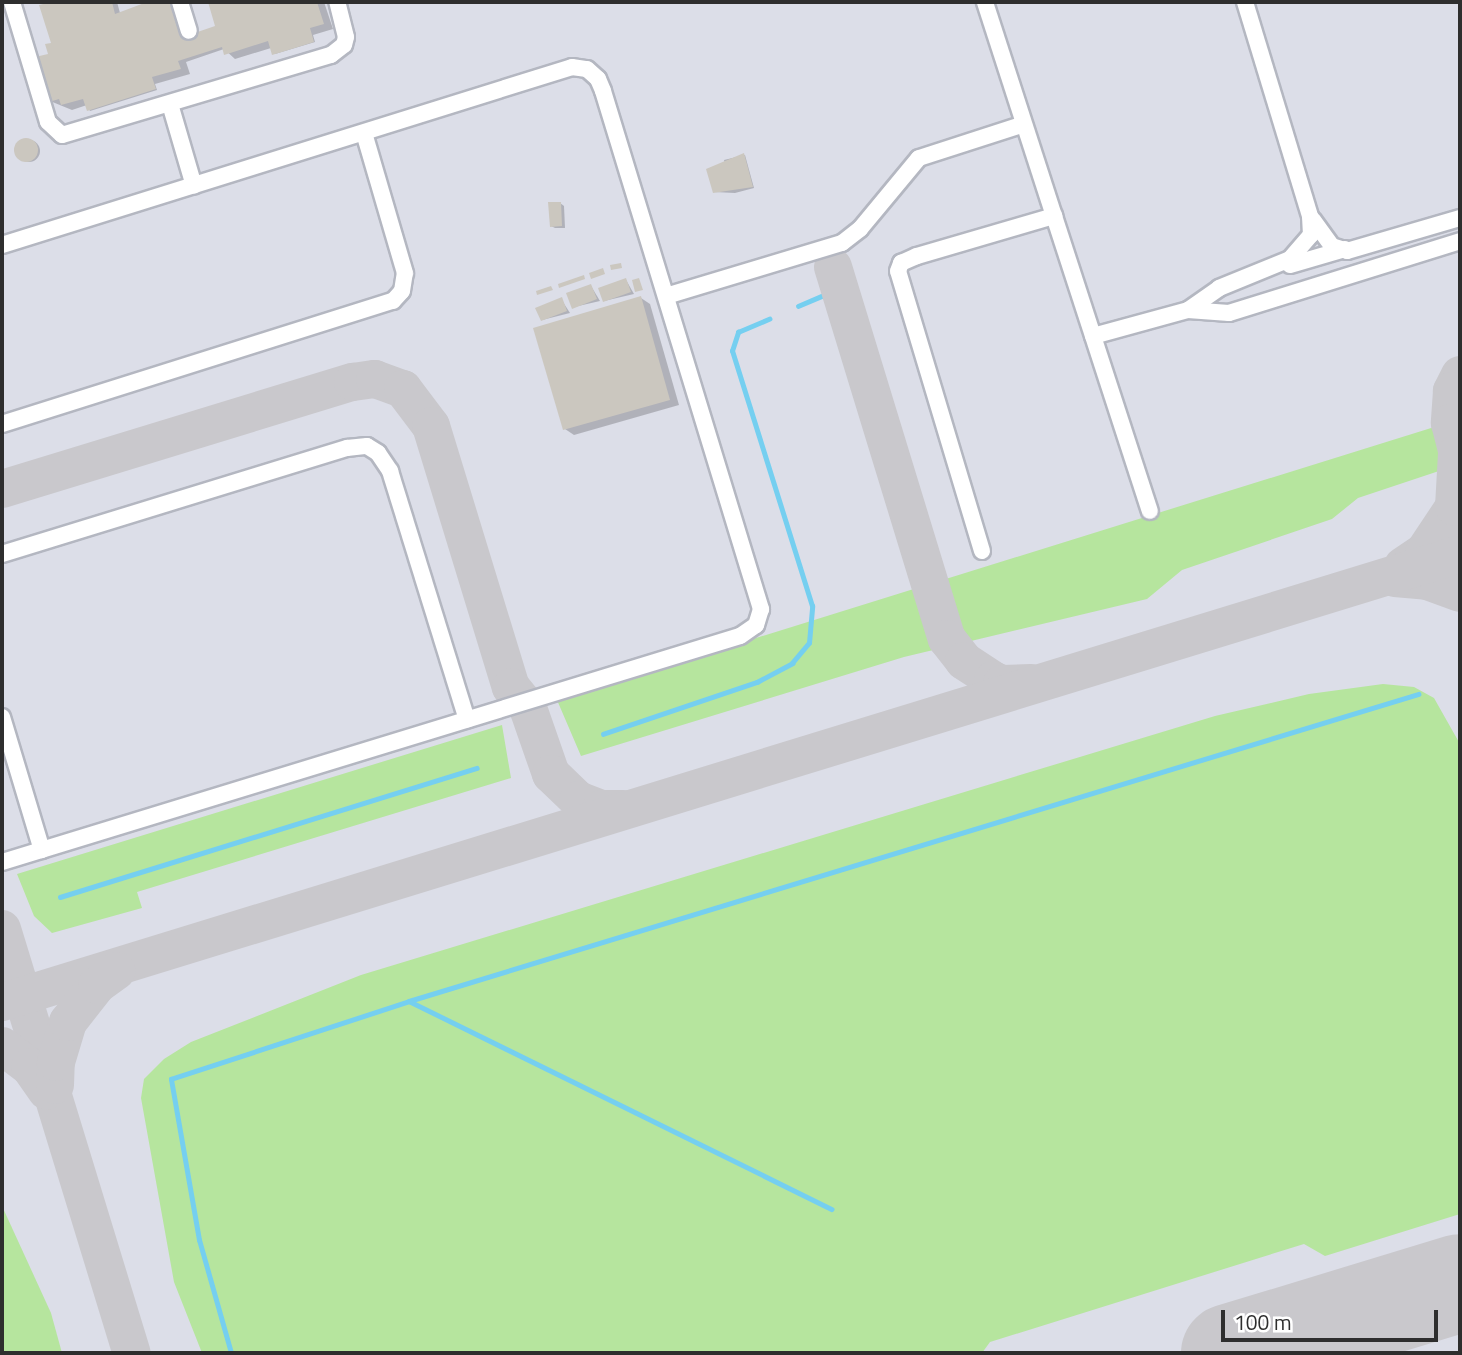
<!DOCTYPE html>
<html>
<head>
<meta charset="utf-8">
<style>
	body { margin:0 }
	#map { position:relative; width:1462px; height:1355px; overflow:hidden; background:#efe9e1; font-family:"Titillium Web",sans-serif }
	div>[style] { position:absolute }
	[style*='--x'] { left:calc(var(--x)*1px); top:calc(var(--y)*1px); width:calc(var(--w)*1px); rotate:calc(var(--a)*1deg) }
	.airport>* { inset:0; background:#dcdee8 }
	.green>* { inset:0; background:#b6e59e }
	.shadow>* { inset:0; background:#0003 }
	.round { border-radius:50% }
	.stream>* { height:4.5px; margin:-2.25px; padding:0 2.25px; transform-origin:2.25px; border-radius:2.25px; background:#75cff0 }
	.taxiway>* { height:38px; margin:-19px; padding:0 19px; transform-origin:19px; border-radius:19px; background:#c9c8cc }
	.runway>* { height:98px; margin:-49px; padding:0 49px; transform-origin:49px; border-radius:49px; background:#c9c8cc }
	.building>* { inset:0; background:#cbc7bf }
	.roads { filter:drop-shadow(2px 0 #b4b7c1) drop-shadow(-2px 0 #b4b7c1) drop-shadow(0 2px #b4b7c1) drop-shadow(0 -2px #b4b7c1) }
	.minor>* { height:16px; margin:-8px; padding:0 8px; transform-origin:8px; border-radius:8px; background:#fff }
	span { translate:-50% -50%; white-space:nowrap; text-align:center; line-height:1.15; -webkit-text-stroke:6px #fff; paint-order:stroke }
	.frame { position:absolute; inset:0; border:4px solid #2e2e2e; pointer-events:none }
	.scale { position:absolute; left:1221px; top:1310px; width:217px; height:32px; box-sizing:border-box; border:4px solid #2e2e2e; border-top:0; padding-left:9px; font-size:21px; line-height:24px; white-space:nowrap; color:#2e2e2e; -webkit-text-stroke:5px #fff; paint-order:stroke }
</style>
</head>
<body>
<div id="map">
	<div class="airport">
		<div style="clip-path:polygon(2px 2px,1460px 2px,1460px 1353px,2px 1353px)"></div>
	</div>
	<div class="green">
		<div style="clip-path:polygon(1460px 419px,1460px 464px,1358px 498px,1332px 519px,1182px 570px,1147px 599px,904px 657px,581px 756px,557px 700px)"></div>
		<div style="clip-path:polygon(1383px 684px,1414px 687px,1434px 698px,1460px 744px,1460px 1214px,1325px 1256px,1304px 1244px,990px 1342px,982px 1353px,202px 1353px,174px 1282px,141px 1098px,144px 1079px,164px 1059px,191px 1042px,361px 975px,1215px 716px,1309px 694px)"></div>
		<div style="clip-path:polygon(502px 725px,511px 778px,137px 892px,142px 908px,52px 933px,34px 916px,17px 874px)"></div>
		<div style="clip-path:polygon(2px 1206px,51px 1313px,62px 1353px,2px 1353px)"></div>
	</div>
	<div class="shadow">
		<div style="clip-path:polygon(57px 2px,117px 2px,120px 13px,154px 2px,178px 2px,190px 36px,217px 27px,210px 2px,324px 2px,333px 29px,313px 35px,315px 42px,275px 54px,271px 48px,235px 59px,224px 49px,186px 62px,190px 74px,155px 84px,157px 90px,90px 111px,87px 105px,72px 110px,50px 101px,54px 43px,42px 7px)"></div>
		<div class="round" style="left:18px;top:140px;width:22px;height:22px"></div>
		<div style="clip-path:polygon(745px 155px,754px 188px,735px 193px,714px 192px,726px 168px,724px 160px)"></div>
		<div style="clip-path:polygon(560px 203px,564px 206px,565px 228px,555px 228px,551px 226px)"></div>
		<div style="clip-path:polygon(626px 280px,634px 294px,604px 301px)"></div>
		<div style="clip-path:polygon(591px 286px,600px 301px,574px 307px)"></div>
		<div style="clip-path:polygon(641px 298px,650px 304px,679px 405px,574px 435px,565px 429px)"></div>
		<div style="clip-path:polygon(561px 299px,570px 313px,542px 320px)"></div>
	</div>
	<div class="stream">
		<div style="--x:798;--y:306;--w:26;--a:-23"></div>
		<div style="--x:603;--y:734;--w:163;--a:-18.7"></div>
		<div style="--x:757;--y:682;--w:40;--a:-28"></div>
		<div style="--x:792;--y:663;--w:26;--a:-50"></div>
		<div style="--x:809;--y:643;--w:37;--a:-85"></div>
		<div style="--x:812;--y:606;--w:267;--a:-107.4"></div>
		<div style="--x:732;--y:351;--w:20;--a:-72"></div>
		<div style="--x:738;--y:332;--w:34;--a:-23"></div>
		<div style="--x:60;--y:897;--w:436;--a:-17.2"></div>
		<div style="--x:409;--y:1001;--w:471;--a:26.2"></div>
		<div style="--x:231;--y:1353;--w:117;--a:-105.8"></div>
		<div style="--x:199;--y:1240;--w:163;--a:-99.9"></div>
		<div style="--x:171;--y:1079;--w:250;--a:-18.1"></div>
		<div style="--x:409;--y:1001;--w:1055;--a:-16.92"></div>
	</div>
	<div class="taxiway">
		<div style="--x:833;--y:267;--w:389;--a:73"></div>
		<div style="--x:947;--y:639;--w:28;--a:52"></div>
		<div style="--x:964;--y:661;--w:35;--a:33"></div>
		<div style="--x:993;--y:680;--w:10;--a:24"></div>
		<div style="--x:1002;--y:684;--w:29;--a:-2"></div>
		<div style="--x:1460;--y:375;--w:18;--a:117"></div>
		<div style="--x:1452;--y:391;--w:32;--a:94"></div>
		<div style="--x:1450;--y:423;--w:40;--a:75.6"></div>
		<div style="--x:2;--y:489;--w:367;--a:-17"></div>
		<div style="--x:353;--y:382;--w:22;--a:-8"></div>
		<div style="--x:375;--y:379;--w:30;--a:20"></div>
		<div style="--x:403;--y:389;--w:46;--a:52.9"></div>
		<div style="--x:431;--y:426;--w:273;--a:73"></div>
		<div style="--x:511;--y:687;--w:27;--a:51"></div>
		<div style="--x:528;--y:708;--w:70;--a:70.8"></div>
		<div style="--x:551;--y:774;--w:37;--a:44"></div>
		<div style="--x:578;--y:800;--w:25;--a:21"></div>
		<div style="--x:601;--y:809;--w:22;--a:0"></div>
		<div style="--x:1403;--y:566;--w:25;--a:-34"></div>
		<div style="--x:1424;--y:552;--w:54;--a:-56.3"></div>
		<div style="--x:1454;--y:507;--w:54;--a:-86.8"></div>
		<div style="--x:1395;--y:578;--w:32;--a:5"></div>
		<div style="--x:1427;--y:581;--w:35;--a:20"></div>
		<div style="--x:2;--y:929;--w:443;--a:73"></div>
		<div style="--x:2;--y:1002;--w:1525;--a:-17.08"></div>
		<div style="--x:2;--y:1046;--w:35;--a:37"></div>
		<div style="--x:30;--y:1067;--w:29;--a:55"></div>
		<div style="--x:55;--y:1085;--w:23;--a:-88"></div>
		<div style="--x:56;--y:1062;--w:42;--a:-73.3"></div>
		<div style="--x:68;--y:1022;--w:47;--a:-51.9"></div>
		<div style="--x:97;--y:985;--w:24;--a:-36"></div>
	</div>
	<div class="runway">
		<div style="--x:1230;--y:1353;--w:240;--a:-16.9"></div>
	</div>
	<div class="building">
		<div style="clip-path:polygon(51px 2px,112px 2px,115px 14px,147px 2px,172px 2px,183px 37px,215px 26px,208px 2px,317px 2px,324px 24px,310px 28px,314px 42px,272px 55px,268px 41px,224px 55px,222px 47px,178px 61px,181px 69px,152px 77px,156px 89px,87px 111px,83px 99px,61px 105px,59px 99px,49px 102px,35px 57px,48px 54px,45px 44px,51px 43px,39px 5px)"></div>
		<div class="round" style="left:14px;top:138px;width:24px;height:24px"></div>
		<div style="clip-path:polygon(744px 153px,753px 187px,713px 193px,706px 169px)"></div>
		<div style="clip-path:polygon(548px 202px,561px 202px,562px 226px,550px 227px)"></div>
		<div style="clip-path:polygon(621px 263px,622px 268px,611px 270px,610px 265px)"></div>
		<div style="clip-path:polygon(603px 268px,605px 274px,591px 279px,589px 273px)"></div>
		<div style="clip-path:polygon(584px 275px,585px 279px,559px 288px,558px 284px)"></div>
		<div style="clip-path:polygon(626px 278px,631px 292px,603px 302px,598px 288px)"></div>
		<div style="clip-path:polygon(639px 278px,643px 290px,635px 292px,632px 280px)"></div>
		<div style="clip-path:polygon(591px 284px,597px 299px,572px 309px,566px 293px)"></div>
		<div style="clip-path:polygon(551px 286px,553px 290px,537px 295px,536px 291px)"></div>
		<div style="clip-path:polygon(641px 296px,670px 400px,563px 430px,533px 328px)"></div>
		<div style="clip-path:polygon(562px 297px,567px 311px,541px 321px,535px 308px)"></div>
	</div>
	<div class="roads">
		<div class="minor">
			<div style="--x:12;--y:2;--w:125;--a:73.3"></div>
			<div style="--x:48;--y:122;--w:19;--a:43"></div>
			<div style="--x:62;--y:135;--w:281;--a:-16.6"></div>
			<div style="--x:331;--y:55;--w:16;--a:-38"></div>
			<div style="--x:344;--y:45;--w:8;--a:-76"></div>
			<div style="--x:346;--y:37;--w:36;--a:-104"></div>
			<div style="--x:180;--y:2;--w:30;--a:73"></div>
			<div style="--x:170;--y:104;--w:85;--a:73.7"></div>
			<div style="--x:1054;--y:216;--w:310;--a:72"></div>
			<div style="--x:1313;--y:220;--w:32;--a:54"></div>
			<div style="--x:1332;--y:246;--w:16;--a:18"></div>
			<div style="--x:1347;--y:251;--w:118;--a:-16.3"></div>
			<div style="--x:2;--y:245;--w:597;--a:-17.34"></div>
			<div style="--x:572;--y:67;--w:15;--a:8"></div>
			<div style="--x:587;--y:69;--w:15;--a:42"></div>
			<div style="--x:598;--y:79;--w:13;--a:67"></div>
			<div style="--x:603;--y:91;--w:542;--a:73.04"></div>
			<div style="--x:761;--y:609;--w:17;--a:107"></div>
			<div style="--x:756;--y:625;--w:19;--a:145"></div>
			<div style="--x:740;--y:636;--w:772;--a:162.97"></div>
			<div style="--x:1290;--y:265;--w:57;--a:-16.2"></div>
			<div style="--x:666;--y:296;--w:184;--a:-16.8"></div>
			<div style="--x:842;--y:243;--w:23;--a:-38"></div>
			<div style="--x:860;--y:229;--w:92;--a:-50.3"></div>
			<div style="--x:919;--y:158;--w:107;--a:-17.9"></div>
			<div style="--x:1188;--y:310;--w:41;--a:4.2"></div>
			<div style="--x:1229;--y:313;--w:242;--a:-17.3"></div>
			<div style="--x:1093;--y:336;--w:98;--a:-15.3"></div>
			<div style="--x:1188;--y:310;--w:38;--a:-35"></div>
			<div style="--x:1219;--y:288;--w:77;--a:-22.2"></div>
			<div style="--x:1290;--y:259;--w:32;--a:-49"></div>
			<div style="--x:1311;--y:235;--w:19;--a:-93"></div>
			<div style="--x:1310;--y:216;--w:224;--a:-106.9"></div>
			<div style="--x:2;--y:424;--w:410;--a:-17.5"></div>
			<div style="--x:393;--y:301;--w:13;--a:-48"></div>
			<div style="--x:402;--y:291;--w:18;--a:-81"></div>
			<div style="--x:405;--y:273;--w:146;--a:-106.3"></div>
			<div style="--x:982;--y:551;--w:292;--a:-106.7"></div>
			<div style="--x:898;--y:271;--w:9;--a:-69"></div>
			<div style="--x:901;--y:263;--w:17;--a:-24"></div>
			<div style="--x:917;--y:256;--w:143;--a:-16.3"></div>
			<div style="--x:1054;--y:216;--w:225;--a:-107.9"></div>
			<div style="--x:2;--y:554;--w:361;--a:-17.1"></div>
			<div style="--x:347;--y:448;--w:20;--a:-6"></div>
			<div style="--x:367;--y:446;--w:13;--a:32"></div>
			<div style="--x:378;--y:453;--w:22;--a:56"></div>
			<div style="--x:390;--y:471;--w:260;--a:72.8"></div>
			<div style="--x:2;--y:717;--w:139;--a:73.3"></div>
		</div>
	</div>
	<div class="frame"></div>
	<div class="scale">100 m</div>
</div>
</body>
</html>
